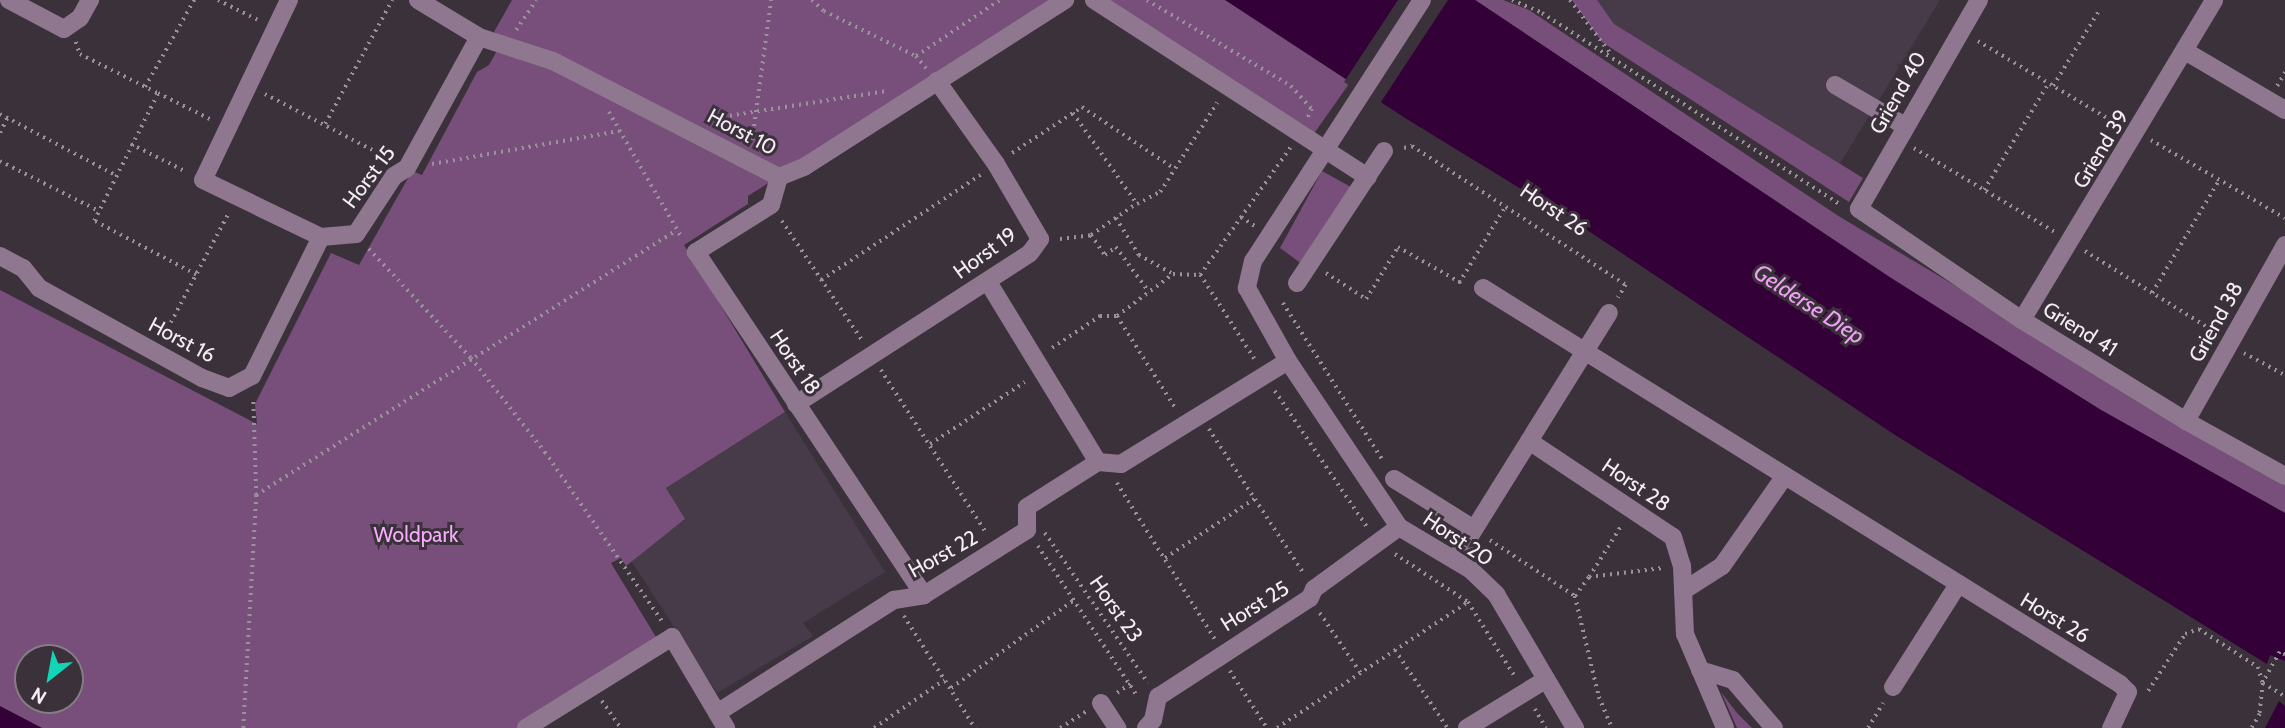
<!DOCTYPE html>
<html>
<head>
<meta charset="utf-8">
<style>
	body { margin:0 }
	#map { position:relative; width:2285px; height:728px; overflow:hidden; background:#3b313b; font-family:Cabin,sans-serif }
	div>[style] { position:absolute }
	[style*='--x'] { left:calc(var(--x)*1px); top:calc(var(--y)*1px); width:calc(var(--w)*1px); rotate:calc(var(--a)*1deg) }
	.built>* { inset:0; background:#483b49 }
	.green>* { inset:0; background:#774f7a }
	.water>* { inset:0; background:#330138 }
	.pier>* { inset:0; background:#3b313b }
	.path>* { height:3.5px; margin-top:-1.75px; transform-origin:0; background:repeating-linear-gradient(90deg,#9a929a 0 2px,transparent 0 7px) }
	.minor>* { height:18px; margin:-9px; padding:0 9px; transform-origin:9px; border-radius:9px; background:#8f7790 }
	span { translate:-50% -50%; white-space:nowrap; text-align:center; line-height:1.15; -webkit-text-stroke:6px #3b313b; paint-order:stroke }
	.street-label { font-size:21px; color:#f4edf4 }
	.park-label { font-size:21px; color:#f7acfe }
	.water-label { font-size:23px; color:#eba0f1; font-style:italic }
	.north { position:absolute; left:14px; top:644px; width:70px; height:70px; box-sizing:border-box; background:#3b313b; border:2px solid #857c85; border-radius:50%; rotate:211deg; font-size:19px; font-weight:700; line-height:28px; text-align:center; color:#f4edf4 }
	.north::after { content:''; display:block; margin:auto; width:24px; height:32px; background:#11d5b4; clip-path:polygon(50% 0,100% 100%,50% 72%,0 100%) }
</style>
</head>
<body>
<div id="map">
	<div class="built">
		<div style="clip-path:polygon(1593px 0,1940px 0,1833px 175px,1613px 37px)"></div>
		<div style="clip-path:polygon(785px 412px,885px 572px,803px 623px,813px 636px,717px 693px,630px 559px,685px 520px,666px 488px)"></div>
	</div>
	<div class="green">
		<div style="clip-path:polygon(evenodd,512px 0,1053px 0,748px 196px,748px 204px,684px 245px,785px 412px,666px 488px,685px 519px,626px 566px,621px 558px,611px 563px,662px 647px,525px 728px,0 728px,0 290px,257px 424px,255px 404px,331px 253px,359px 265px,412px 171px,422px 175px,477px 72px,489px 65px,504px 38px,494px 32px,512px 0,28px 658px,70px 658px,70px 700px,28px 700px,28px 658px)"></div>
		<div style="clip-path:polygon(1110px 0,1408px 0,1313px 135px)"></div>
		<div style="clip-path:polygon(1475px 0,1503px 0,1529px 10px,1840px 217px,2285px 482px,2285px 513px,2101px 410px,1891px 278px)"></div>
		<div style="clip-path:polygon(1572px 0,1597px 0,1614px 24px,1863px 178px,1849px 202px,1602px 42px)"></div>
		<div style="clip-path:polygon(1322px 171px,1351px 187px,1302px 264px,1280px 248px)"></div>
		<div style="clip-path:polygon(1721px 692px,1737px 713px,1752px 728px,1737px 728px)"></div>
	</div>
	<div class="water">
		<div style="clip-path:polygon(1225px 0,1475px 0,1891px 278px,2101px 410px,2285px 513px,2285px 661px,2270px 655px,2267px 664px,1895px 435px,1572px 220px,1405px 118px)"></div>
		<div style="clip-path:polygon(2279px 701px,2285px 706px,2285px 728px,2265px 728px)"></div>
		<div style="clip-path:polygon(0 706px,42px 728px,0 728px)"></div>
	</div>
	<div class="pier">
		<div style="clip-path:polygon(1398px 0,1448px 0,1379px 105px,1344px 82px)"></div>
	</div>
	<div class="path">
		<div style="--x:218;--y:0;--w:47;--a:26.6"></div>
		<div style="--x:812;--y:0;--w:16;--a:43"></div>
		<div style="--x:824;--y:11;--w:102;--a:26.1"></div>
		<div style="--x:916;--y:56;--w:16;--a:50"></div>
		<div style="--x:1147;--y:0;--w:168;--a:30.8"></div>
		<div style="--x:1291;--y:86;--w:31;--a:48"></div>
		<div style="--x:1312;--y:109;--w:10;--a:114"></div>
		<div style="--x:1512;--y:0;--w:33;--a:23"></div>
		<div style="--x:1542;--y:13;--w:354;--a:32.7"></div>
		<div style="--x:1570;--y:0;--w:68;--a:52.8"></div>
		<div style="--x:516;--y:30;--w:36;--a:-56"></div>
		<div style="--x:1978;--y:41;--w:164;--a:30.8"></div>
		<div style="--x:76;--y:42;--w:13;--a:72"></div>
		<div style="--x:80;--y:54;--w:87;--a:26.6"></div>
		<div style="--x:916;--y:56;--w:101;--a:-33.7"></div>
		<div style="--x:2053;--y:86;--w:87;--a:-58.7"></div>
		<div style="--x:2277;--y:86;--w:16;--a:-60"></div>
		<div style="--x:145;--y:87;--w:100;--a:-60.6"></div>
		<div style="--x:265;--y:94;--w:139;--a:27.5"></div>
		<div style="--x:609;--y:112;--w:146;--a:59.9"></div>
		<div style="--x:1073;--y:113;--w:111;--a:54.9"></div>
		<div style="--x:1137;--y:204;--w:26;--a:-28"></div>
		<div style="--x:1160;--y:192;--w:106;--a:-57.4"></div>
		<div style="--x:0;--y:114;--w:130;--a:27.9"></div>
		<div style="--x:709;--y:119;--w:178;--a:-9"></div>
		<div style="--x:325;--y:124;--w:141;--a:-61.6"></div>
		<div style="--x:0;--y:133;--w:17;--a:-65"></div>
		<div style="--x:752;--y:140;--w:141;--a:-82.3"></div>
		<div style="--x:2151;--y:140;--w:155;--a:30.2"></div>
		<div style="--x:131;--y:144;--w:60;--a:26.6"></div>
		<div style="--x:1404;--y:148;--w:8;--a:-14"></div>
		<div style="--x:1412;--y:146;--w:255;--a:33"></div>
		<div style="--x:1626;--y:285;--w:15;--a:122"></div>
		<div style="--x:1914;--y:148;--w:164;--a:30.8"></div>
		<div style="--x:1012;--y:153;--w:84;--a:-33.3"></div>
		<div style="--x:1082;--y:107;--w:112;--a:33.7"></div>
		<div style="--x:0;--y:161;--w:109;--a:26.8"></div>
		<div style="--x:432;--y:164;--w:190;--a:-10"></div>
		<div style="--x:1984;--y:190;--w:124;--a:-58.9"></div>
		<div style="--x:1241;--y:217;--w:17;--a:33"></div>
		<div style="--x:1116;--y:218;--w:44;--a:58.1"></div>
		<div style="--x:1139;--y:255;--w:39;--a:29"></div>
		<div style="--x:1173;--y:274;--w:27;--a:2"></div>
		<div style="--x:782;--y:221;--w:143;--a:56.1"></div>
		<div style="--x:1091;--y:235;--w:24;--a:55"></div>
		<div style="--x:1105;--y:255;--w:14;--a:-36"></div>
		<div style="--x:1116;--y:247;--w:56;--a:53.7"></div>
		<div style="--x:1060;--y:239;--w:31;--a:-7"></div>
		<div style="--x:1091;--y:235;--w:55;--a:-34.6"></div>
		<div style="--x:369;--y:249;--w:149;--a:46.9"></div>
		<div style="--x:471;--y:358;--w:120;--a:51.8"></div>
		<div style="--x:545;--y:452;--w:206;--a:55.3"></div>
		<div style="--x:2085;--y:251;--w:153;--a:31.9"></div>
		<div style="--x:1326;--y:273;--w:48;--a:33"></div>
		<div style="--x:1366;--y:299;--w:61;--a:-58.4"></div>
		<div style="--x:1398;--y:247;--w:75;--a:29.6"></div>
		<div style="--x:196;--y:275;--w:115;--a:-152.1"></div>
		<div style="--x:94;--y:221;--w:143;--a:-63.4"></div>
		<div style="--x:158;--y:93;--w:60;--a:26.6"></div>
		<div style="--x:821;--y:280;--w:191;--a:-33.4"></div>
		<div style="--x:1459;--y:283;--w:91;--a:-58.9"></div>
		<div style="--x:2152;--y:293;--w:131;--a:-59.3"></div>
		<div style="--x:1283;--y:303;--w:188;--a:57.6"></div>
		<div style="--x:1117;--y:316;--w:110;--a:57.6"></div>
		<div style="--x:164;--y:335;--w:139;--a:-62.1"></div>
		<div style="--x:1052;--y:348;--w:58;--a:-33.7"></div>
		<div style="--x:1100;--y:316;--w:17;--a:0"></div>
		<div style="--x:1117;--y:316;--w:70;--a:-36.9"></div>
		<div style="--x:2244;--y:353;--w:47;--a:28.2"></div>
		<div style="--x:1254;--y:359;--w:100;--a:-122.7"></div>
		<div style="--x:1200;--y:275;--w:156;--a:-54.7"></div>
		<div style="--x:881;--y:370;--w:195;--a:57.1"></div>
		<div style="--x:1275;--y:391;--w:164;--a:55.9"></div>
		<div style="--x:1209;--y:429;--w:171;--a:56.7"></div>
		<div style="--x:930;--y:444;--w:113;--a:-33.1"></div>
		<div style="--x:1117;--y:483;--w:184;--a:57.9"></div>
		<div style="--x:256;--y:495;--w:495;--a:-32.2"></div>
		<div style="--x:1045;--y:533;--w:182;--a:55.5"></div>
		<div style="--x:1490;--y:540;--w:102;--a:33.4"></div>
		<div style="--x:1575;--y:596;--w:24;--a:-54"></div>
		<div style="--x:1589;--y:577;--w:74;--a:-7"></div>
		<div style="--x:1038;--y:546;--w:181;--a:56.5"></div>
		<div style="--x:1395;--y:554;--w:87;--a:33.3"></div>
		<div style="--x:1468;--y:602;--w:86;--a:57.8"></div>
		<div style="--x:1165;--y:558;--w:107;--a:-33.5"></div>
		<div style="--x:1589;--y:577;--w:60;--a:-57.9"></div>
		<div style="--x:1575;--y:596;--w:104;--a:76.6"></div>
		<div style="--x:1599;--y:697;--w:34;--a:67"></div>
		<div style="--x:1320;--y:613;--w:75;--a:55.9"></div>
		<div style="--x:904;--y:616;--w:133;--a:57.6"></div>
		<div style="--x:1395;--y:650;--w:93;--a:56"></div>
		<div style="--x:2285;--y:655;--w:6;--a:-149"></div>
		<div style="--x:2280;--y:652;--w:35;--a:119"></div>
		<div style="--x:2263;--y:683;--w:26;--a:31"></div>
		<div style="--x:1230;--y:671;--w:68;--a:57"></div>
		<div style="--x:951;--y:688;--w:151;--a:-35.6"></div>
		<div style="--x:2148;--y:691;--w:68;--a:-57"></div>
		<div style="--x:2185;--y:634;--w:15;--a:-20"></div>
		<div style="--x:2199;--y:629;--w:70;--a:32.8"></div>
		<div style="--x:2258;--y:667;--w:17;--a:73"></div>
		<div style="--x:2263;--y:683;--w:31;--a:96"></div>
		<div style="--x:2260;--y:714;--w:16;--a:120"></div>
		<div style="--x:1117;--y:693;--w:16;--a:-35"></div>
		<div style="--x:602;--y:701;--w:33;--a:55"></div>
		<div style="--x:1535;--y:709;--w:22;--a:60"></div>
		<div style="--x:243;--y:728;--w:233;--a:-86.8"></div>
		<div style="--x:256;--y:495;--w:97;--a:-91.8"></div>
		<div style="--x:874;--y:728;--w:85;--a:-34.4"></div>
		<div style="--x:1060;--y:728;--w:31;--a:-32"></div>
		<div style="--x:1277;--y:728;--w:229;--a:-33.4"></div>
		<div style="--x:1868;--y:728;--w:29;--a:-59"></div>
	</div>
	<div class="minor">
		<div style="--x:9;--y:0;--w:62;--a:27.8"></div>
		<div style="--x:64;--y:29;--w:19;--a:-35"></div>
		<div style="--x:80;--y:18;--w:21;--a:-61"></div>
		<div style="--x:289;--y:0;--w:199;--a:115.5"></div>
		<div style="--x:203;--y:180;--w:131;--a:25.8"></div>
		<div style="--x:321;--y:237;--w:35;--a:-5"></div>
		<div style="--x:356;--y:234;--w:69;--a:-56.8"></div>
		<div style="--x:394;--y:176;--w:15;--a:-32"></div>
		<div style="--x:407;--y:168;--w:149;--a:-61.2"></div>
		<div style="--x:418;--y:0;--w:71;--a:31.2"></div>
		<div style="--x:479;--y:37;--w:78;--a:18"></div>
		<div style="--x:553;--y:61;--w:254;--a:27.2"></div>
		<div style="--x:779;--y:177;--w:27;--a:-22"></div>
		<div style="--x:804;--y:167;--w:310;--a:-32.6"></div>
		<div style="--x:1094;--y:0;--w:326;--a:32.9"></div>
		<div style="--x:1422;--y:0;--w:311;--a:122.9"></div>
		<div style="--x:1253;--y:261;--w:28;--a:103"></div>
		<div style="--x:1247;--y:288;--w:84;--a:60.7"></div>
		<div style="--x:1288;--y:361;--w:200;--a:56.2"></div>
		<div style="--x:1399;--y:527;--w:84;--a:30.8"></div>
		<div style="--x:1471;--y:570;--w:35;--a:44"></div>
		<div style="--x:1496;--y:594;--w:156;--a:59.5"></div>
		<div style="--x:1979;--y:0;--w:241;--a:119.9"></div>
		<div style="--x:1859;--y:209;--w:197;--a:34.3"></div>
		<div style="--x:2022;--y:320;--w:193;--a:31.6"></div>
		<div style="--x:2186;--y:421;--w:113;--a:29.1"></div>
		<div style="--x:2185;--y:51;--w:116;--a:30.5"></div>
		<div style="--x:1835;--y:85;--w:81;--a:30.4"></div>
		<div style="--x:779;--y:177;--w:29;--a:106"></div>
		<div style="--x:771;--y:205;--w:89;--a:147.9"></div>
		<div style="--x:696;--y:252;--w:412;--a:56.4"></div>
		<div style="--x:0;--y:256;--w:26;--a:28"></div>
		<div style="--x:23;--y:268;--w:26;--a:51"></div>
		<div style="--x:39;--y:288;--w:186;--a:28.9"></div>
		<div style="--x:202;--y:378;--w:29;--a:20"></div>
		<div style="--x:229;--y:388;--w:26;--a:-28"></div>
		<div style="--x:252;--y:376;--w:155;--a:-63.6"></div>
		<div style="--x:988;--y:282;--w:211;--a:58.6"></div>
		<div style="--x:1297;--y:283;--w:158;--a:-56.6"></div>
		<div style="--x:1483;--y:288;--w:750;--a:31.87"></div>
		<div style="--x:2120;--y:684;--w:11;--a:45"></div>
		<div style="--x:2128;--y:692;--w:40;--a:115"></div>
		<div style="--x:2022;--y:320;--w:373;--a:-59"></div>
		<div style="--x:796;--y:404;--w:278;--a:-32.8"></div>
		<div style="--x:1030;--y:253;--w:17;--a:-54"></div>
		<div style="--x:1040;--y:239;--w:87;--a:-120.4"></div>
		<div style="--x:996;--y:164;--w:102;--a:-125.4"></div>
		<div style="--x:2186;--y:421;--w:202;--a:-60.6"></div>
		<div style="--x:1529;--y:441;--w:173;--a:33.7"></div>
		<div style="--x:1673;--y:537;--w:30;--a:73"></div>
		<div style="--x:1682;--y:566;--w:68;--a:87.5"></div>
		<div style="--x:1685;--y:634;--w:102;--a:66.9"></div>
		<div style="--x:1394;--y:479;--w:94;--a:32"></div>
		<div style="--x:1455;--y:560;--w:291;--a:-58.1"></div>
		<div style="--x:1683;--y:591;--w:46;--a:-32.7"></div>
		<div style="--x:1722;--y:566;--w:108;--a:-55.1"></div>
		<div style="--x:1700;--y:670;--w:34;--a:17"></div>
		<div style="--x:1733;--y:680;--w:63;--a:49.5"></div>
		<div style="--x:1893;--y:687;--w:120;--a:-57.6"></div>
		<div style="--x:1101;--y:703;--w:30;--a:57"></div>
		<div style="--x:717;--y:713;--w:210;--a:-32.6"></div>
		<div style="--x:894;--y:600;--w:30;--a:-9"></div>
		<div style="--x:924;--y:595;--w:122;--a:-32.3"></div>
		<div style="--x:1027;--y:530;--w:23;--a:-90"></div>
		<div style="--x:1027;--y:507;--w:84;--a:-32.4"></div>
		<div style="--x:1098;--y:462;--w:23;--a:5"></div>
		<div style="--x:1121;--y:464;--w:196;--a:-31.7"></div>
		<div style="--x:526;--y:728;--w:172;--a:-31.9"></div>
		<div style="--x:672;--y:637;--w:106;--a:59.3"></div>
		<div style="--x:1146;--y:728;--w:11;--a:-49"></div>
		<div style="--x:1153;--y:720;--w:24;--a:-78"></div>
		<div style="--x:1158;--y:697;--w:181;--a:-33.1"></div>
		<div style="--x:1310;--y:598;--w:10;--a:-66"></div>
		<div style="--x:1314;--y:589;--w:105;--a:-36.1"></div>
		<div style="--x:1467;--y:728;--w:92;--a:-31.6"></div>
	</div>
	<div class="street-label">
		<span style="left:1898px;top:93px;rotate:-60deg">Griend 40</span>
		<span style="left:742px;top:132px;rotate:28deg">Horst 10</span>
		<span style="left:2101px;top:149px;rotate:-59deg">Griend 39</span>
		<span style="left:369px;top:177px;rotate:-53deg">Horst 15</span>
		<span style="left:1554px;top:210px;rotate:34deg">Horst 26</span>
		<span style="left:985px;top:253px;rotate:-36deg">Horst 19</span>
		<span style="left:2216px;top:322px;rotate:-61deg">Griend 38</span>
		<span style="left:2080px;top:329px;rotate:32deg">Griend 41</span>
		<span style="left:182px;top:340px;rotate:28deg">Horst 16</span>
		<span style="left:795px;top:362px;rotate:56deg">Horst 18</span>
		<span style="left:1636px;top:485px;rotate:34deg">Horst 28</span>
		<span style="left:1458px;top:539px;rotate:34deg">Horst 20</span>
		<span style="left:943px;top:554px;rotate:-29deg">Horst 22</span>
		<span style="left:1255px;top:606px;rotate:-32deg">Horst 25</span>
		<span style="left:1116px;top:609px;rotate:55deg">Horst 23</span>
		<span style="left:2055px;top:618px;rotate:31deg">Horst 26</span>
	</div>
	<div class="park-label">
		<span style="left:416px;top:535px">Woldpark</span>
	</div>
	<div class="water-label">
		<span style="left:1809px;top:304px;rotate:33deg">Gelderse Diep</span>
	</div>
	<div class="north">N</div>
</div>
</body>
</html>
